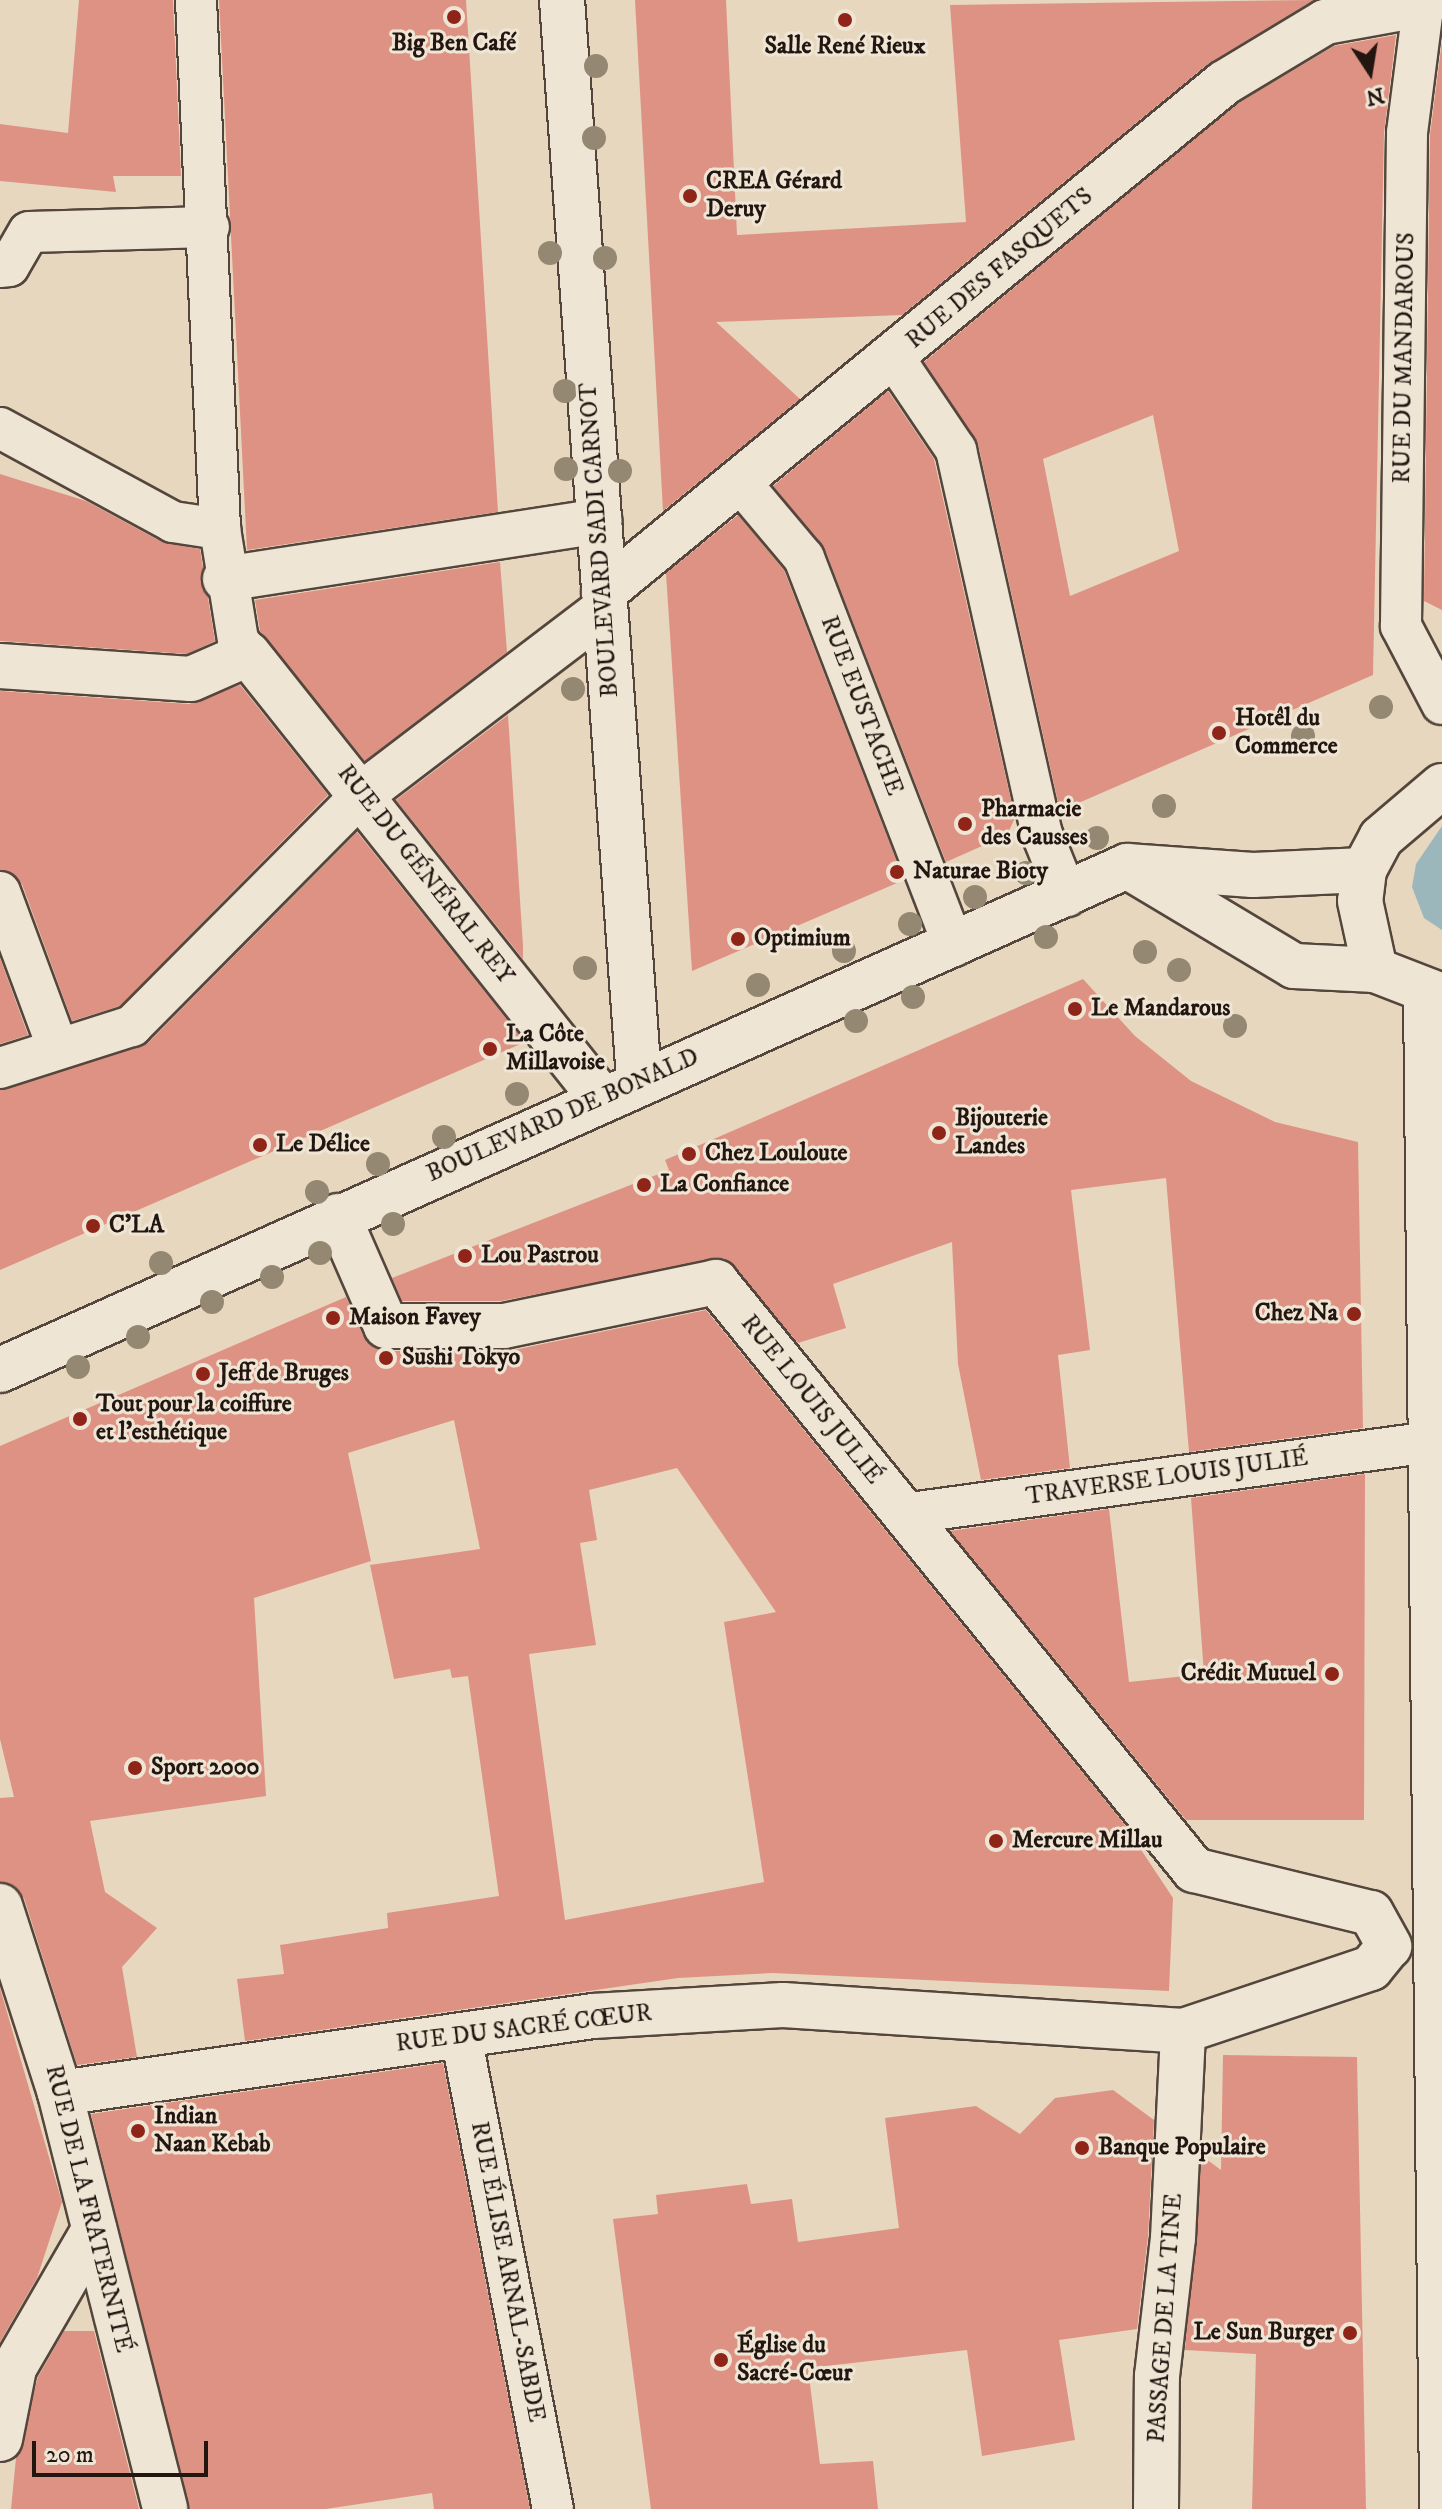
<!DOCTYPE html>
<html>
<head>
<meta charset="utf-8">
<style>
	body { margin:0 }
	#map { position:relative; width:1442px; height:2509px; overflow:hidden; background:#e7d7be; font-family:"IM FELL DW Pica",serif }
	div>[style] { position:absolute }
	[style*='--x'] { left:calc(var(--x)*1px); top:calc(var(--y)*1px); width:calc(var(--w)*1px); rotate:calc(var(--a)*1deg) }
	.water>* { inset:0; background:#9bb7bc }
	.building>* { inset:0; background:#de9284 }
	.roads { filter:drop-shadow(2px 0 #54463c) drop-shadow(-2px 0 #54463c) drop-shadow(0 2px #54463c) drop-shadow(0 -2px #54463c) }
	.pedestrian>* { height:40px; margin:-20px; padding:0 20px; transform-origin:20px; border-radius:20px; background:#efe5d5 }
	.minor>* { height:44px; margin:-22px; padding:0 22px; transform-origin:22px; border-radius:22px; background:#efe5d5 }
	.secondary>* { height:44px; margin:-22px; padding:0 22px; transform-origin:22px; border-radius:22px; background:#efe5d5 }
	.trees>* { width:24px; height:24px; margin:-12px; border-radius:50%; background:#948873 }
	.dots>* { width:22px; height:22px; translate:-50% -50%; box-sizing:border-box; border:4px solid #efe5d5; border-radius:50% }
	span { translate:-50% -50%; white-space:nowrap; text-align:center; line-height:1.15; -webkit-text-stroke:6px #efe5d5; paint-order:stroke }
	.poi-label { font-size:24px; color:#231611; font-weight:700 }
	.left { translate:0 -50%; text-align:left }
	.right { translate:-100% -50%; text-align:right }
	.street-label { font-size:24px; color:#231611 }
	.north { position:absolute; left:1330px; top:32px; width:80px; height:80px; -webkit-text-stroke:6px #efe5d5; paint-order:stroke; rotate:168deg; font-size:22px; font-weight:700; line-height:32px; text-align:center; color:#231611 }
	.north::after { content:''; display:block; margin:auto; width:28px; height:36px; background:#231611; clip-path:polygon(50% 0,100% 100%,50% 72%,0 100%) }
	.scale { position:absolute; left:32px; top:2441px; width:176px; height:36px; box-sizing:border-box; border:4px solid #231611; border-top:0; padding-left:10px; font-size:24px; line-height:28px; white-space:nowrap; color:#231611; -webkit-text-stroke:6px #efe5d5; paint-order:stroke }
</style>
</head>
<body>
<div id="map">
	<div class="water">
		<div style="clip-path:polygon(1442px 826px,1442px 930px,1424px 918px,1412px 887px,1416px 864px)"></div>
	</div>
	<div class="building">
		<div style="clip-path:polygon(79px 0,173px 0,181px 176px,113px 176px,116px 192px,0 181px,0 124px,68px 133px)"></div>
		<div style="clip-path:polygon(219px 0,466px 0,498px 512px,247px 550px)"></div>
		<div style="clip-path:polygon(635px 0,726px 0,737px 235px,966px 222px,950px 5px,1314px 0,1208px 64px,902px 315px,716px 322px,800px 399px,663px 511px)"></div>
		<div style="clip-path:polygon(evenodd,1396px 35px,1384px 133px,1373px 675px,1060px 811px,978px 444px,924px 362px,1238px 103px,1334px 46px,1396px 35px,1153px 415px,1179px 551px,1070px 596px,1043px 459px,1153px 415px)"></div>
		<div style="clip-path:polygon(1442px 41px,1442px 610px,1424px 601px,1430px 135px)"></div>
		<div style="clip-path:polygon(888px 391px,934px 459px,1015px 818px,1007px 835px,946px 862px,825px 550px,773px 486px)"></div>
		<div style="clip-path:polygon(0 474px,86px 501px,162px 542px,200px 549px,215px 641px,187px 654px,0 641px)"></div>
		<div style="clip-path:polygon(738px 515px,784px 570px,904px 880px,692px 971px,666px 573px)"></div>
		<div style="clip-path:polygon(500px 562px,507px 652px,365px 761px,260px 631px,255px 600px)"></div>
		<div style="clip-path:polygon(240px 685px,328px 795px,120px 1006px,72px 1021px,22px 884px,0 870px,0 691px,189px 704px)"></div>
		<div style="clip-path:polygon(508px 715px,523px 946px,523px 959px,396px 800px)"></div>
		<div style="clip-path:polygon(357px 832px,525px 1042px,0 1270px,0 1090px,148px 1043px)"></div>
		<div style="clip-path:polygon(0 958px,28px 1035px,0 1044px)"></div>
		<div style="clip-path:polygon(1083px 979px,1135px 1036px,1191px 1081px,1275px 1122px,1358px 1142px,1363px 1428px,1189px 1452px,1166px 1178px,1071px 1190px,1090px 1350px,1058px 1355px,1070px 1468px,981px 1480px,958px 1364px,952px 1242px,833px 1284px,846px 1328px,798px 1343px,724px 1258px,501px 1301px,402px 1301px,392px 1278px,669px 1170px,665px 1160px)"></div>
		<div style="clip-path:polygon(evenodd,346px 1297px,364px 1337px,386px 1351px,509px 1351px,706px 1310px,1122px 1821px,1173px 1898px,1169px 1991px,773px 1973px,678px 1978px,245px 2041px,237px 1979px,284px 1974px,280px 1945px,388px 1928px,387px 1913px,499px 1896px,468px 1676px,452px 1678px,450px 1669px,394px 1679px,370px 1565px,480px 1549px,454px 1420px,348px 1453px,371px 1561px,254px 1598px,266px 1796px,90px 1821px,105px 1892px,157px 1928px,122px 1967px,137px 2057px,77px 2065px,24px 1898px,0 1882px,0 1798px,14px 1797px,0 1739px,0 1446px,346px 1297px,677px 1468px,776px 1612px,724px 1622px,764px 1882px,565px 1920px,529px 1654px,596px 1645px,580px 1543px,597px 1540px,589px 1490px,677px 1468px)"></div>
		<div style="clip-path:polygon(1365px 1474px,1364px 1820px,1186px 1820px,950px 1531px,1109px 1509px,1129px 1682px,1204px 1674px,1191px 1498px)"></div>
		<div style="clip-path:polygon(0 1988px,62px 2202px,37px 2278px,0 2342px)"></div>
		<div style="clip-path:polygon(1223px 2055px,1357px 2057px,1366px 2509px,1252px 2509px,1256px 2354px,1185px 2350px,1202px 2156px,1221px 2170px)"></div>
		<div style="clip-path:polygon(443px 2063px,530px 2509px,434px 2509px,432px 2493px,326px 2509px,189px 2509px,91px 2114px)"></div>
		<div style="clip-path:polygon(1113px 2090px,1154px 2120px,1148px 2236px,1137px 2329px,1059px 2340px,1075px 2440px,982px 2456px,967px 2350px,808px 2368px,820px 2464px,873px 2461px,878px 2509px,651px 2509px,613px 2219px,658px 2214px,656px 2195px,747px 2184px,751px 2204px,792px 2199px,798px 2242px,899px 2228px,885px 2118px,976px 2106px,1020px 2134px,1055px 2098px)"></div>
		<div style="clip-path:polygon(64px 2331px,94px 2331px,139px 2509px,11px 2509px,16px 2458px,38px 2377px)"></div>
	</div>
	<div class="roads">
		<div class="pedestrian">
			<div style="--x:196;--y:0;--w:530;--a:87.4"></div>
			<div style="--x:220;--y:529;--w:112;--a:80.8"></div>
			<div style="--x:238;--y:640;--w:17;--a:54"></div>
			<div style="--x:1424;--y:0;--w:134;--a:97.3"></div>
			<div style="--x:1407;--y:133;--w:493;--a:90.7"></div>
			<div style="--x:1401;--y:626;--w:88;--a:62.3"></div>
			<div style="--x:0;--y:267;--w:9;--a:-6"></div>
			<div style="--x:9;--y:266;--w:39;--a:-60"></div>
			<div style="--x:29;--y:232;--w:180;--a:-1.6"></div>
			<div style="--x:894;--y:358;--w:111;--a:56"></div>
			<div style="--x:956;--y:450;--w:394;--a:77.4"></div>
			<div style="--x:1042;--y:834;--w:67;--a:68"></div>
			<div style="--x:0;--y:428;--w:197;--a:28.5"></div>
			<div style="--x:173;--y:522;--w:48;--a:8.5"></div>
			<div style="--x:740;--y:482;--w:99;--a:49.9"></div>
			<div style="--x:804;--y:558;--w:416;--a:68.9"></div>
			<div style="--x:0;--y:892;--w:167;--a:69.7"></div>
			<div style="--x:0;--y:1068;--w:139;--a:-17.7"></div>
			<div style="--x:132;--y:1026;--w:327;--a:-45.2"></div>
			<div style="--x:903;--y:1514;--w:533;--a:-7.77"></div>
			<div style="--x:461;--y:2036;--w:482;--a:79"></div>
		</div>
		<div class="minor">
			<div style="--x:562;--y:0;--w:1082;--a:85.92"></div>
			<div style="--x:225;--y:579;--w:379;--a:-8.8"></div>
			<div style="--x:604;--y:592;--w:802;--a:-39.38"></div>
			<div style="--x:1224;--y:83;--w:118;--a:-31.1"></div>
			<div style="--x:1325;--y:22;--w:102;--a:-10.2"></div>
			<div style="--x:0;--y:666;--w:191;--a:3.9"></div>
			<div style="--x:191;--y:679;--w:62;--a:-23.7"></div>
			<div style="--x:248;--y:654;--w:567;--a:51.51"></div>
			<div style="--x:362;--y:794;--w:305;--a:-37.3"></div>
			<div style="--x:1132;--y:869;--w:189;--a:30.9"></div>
			<div style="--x:1294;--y:966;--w:81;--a:2.8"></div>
			<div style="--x:338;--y:1216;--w:120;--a:66.4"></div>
			<div style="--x:386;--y:1326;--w:118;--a:0"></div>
			<div style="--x:504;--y:1326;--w:217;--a:-11.7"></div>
			<div style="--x:716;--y:1282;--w:758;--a:50.89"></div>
			<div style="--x:1194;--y:1870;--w:182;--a:13.7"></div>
			<div style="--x:1371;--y:1913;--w:38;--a:61"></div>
			<div style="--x:0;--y:1370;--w:1235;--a:-24.09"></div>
			<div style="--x:1127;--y:866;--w:126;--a:4.1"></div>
			<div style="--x:1253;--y:875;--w:111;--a:-2.6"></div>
			<div style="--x:0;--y:1906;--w:196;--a:72.2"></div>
			<div style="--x:60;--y:2093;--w:429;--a:75.8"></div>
			<div style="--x:60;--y:2093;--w:539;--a:-8.22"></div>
			<div style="--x:593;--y:2016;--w:190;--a:-3.3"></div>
			<div style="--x:783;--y:2005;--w:401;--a:3.7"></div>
			<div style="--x:1183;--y:2031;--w:198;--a:-18.5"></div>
			<div style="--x:1371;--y:1968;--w:28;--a:-51"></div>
			<div style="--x:0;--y:2439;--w:72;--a:-78.8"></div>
			<div style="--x:14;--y:2368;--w:160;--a:-59.9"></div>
			<div style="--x:1156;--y:2509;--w:133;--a:-89.6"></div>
			<div style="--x:1157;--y:2376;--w:139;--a:-83.4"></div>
			<div style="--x:1173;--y:2238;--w:207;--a:-87.2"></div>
		</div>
		<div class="secondary">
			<div style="--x:1442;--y:786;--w:80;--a:139.6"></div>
			<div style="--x:1381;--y:838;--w:36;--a:118"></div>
			<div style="--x:1364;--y:870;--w:31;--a:97"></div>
			<div style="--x:1360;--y:901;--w:71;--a:77.7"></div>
			<div style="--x:1375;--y:970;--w:72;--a:21.2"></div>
			<div style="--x:1426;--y:994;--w:1515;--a:89.39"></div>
		</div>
	</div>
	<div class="trees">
		<div style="left:596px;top:66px"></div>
		<div style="left:594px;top:138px"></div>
		<div style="left:550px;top:253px"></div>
		<div style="left:605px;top:258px"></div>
		<div style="left:565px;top:391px"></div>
		<div style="left:566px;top:469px"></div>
		<div style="left:620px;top:471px"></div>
		<div style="left:573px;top:689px"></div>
		<div style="left:1381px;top:707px"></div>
		<div style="left:1303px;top:736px"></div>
		<div style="left:1164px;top:806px"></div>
		<div style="left:1097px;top:838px"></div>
		<div style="left:1026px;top:873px"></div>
		<div style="left:975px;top:897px"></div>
		<div style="left:910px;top:924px"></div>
		<div style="left:1046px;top:937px"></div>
		<div style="left:844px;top:951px"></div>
		<div style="left:1145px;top:952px"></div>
		<div style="left:585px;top:968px"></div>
		<div style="left:1179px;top:970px"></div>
		<div style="left:758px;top:985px"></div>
		<div style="left:913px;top:997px"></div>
		<div style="left:856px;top:1021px"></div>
		<div style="left:1235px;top:1026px"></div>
		<div style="left:517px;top:1094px"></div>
		<div style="left:444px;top:1137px"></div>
		<div style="left:378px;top:1164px"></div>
		<div style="left:317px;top:1192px"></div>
		<div style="left:393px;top:1224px"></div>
		<div style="left:320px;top:1253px"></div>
		<div style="left:161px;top:1263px"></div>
		<div style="left:272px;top:1277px"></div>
		<div style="left:212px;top:1302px"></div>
		<div style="left:138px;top:1337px"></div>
		<div style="left:78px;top:1367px"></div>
	</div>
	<div class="dots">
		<div style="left:454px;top:17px;background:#8f2418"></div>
		<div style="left:845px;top:20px;background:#8f2418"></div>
		<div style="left:690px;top:196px;background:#8f2418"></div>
		<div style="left:1219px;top:733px;background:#8f2418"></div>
		<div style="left:965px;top:824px;background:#8f2418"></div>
		<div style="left:897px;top:872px;background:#8f2418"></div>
		<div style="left:738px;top:939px;background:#8f2418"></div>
		<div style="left:1075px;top:1009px;background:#8f2418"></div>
		<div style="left:490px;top:1049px;background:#8f2418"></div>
		<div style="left:939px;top:1133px;background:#8f2418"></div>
		<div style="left:260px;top:1145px;background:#8f2418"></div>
		<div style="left:689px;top:1154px;background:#8f2418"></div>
		<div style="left:644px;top:1185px;background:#8f2418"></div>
		<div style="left:93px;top:1226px;background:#8f2418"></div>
		<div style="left:465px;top:1256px;background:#8f2418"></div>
		<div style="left:1354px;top:1314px;background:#8f2418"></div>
		<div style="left:333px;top:1318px;background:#8f2418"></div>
		<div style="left:386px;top:1358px;background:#8f2418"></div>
		<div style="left:203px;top:1374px;background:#8f2418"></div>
		<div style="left:80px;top:1419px;background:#8f2418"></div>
		<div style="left:1332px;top:1674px;background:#8f2418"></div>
		<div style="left:135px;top:1768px;background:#8f2418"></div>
		<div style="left:996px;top:1841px;background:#8f2418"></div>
		<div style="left:138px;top:2131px;background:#8f2418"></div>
		<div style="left:1082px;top:2148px;background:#8f2418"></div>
		<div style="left:1350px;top:2333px;background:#8f2418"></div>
		<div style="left:721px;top:2360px;background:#8f2418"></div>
	</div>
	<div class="poi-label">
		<span style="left:454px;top:44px">Big Ben Café</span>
		<span style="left:845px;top:47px">Salle René Rieux</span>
		<span class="left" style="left:706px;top:196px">CREA Gérard<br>Deruy</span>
		<span class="left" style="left:1235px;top:733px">Hotêl du<br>Commerce</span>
		<span class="left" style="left:981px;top:824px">Pharmacie<br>des Causses</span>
		<span class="left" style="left:913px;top:872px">Naturae Bioty</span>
		<span class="left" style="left:754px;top:939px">Optimium</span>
		<span class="left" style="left:1091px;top:1009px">Le Mandarous</span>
		<span class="left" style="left:506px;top:1049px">La Côte<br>Millavoise</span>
		<span class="left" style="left:955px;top:1133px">Bijouterie<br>Landes</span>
		<span class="left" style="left:276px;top:1145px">Le Délice</span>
		<span class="left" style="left:705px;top:1154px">Chez Louloute</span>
		<span class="left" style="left:660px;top:1185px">La Confiance</span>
		<span class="left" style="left:109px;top:1226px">C’LA</span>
		<span class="left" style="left:481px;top:1256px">Lou Pastrou</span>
		<span class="right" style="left:1338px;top:1314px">Chez Na</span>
		<span class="left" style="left:349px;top:1318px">Maison Favey</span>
		<span class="left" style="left:402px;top:1358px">Sushi Tokyo</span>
		<span class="left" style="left:219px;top:1374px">Jeff de Bruges</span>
		<span class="left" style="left:96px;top:1419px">Tout pour la coiffure<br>et l’esthétique</span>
		<span class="right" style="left:1316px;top:1674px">Crédit Mutuel</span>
		<span class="left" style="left:151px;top:1768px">Sport 2000</span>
		<span class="left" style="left:1012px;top:1841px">Mercure Millau</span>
		<span class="left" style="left:154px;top:2131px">Indian<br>Naan Kebab</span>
		<span class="left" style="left:1098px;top:2148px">Banque Populaire</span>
		<span class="right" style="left:1334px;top:2333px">Le Sun Burger</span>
		<span class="left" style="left:737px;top:2360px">Église du<br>Sacré-Cœur</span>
	</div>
	<div class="street-label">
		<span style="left:1000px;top:269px;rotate:-40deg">RUE DES FASQUETS</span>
		<span style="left:1405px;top:358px;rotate:-89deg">RUE DU MANDAROUS</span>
		<span style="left:600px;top:540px;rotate:-94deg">BOULEVARD SADI CARNOT</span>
		<span style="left:861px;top:706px;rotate:69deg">RUE EUSTACHE</span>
		<span style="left:425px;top:875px;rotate:52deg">RUE DU GÉNÉRAL REY</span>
		<span style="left:563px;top:1116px;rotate:-24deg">BOULEVARD DE BONALD</span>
		<span style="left:811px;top:1400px;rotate:51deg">RUE LOUIS JULIÉ</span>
		<span style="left:1167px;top:1478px;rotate:-8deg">TRAVERSE LOUIS JULIÉ</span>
		<span style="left:524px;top:2029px;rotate:-7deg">RUE DU SACRÉ CŒUR</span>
		<span style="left:88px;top:2209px;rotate:76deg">RUE DE LA FRATERNITÉ</span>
		<span style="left:507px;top:2272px;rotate:79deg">RUE ÉLISE ARNAL-SABDE</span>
		<span style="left:1166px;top:2318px;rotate:-86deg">PASSAGE DE LA TINE</span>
	</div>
	<div class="north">N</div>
	<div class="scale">20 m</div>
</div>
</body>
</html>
